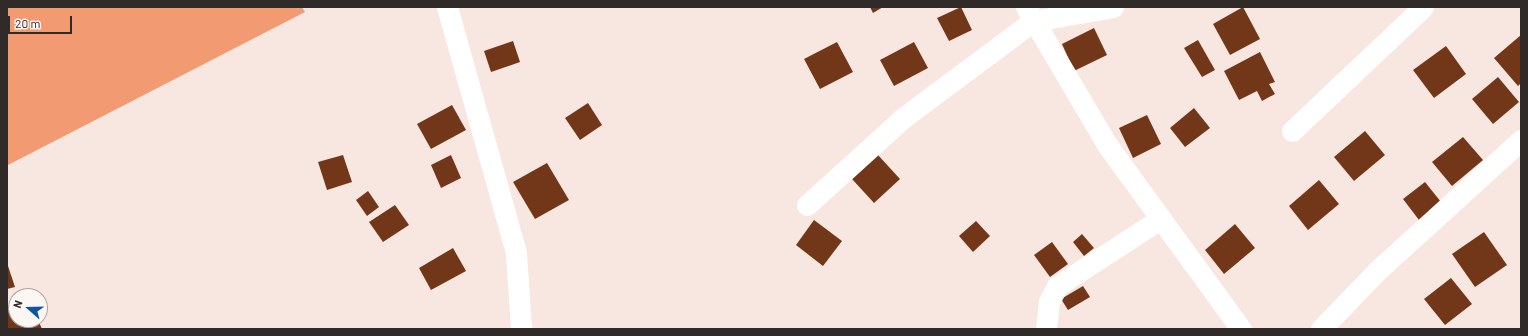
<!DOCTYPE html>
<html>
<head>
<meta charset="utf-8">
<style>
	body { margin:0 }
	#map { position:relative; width:1528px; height:336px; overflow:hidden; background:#f8e7e0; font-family:Barlow,sans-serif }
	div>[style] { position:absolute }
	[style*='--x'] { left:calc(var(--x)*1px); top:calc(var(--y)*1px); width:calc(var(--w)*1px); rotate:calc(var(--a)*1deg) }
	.forest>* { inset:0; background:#f29b72 }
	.building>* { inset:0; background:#723718 }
	.minor>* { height:21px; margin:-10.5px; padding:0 10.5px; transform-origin:10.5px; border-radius:10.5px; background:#fff }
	span { translate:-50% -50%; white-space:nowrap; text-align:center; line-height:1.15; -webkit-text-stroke:4px #fdf7f4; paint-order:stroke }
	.frame { position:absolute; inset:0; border:8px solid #302a28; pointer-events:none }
	.north { position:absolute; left:8px; top:288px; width:40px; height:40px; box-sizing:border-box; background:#fdf7f4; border:1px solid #aba5a2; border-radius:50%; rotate:290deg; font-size:11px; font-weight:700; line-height:16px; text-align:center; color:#302a28 }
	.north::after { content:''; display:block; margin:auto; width:14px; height:18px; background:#0e54a3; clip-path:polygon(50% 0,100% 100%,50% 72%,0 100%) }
	.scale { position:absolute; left:8px; top:16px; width:64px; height:18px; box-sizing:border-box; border:2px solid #302a28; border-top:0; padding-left:5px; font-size:12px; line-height:14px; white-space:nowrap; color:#302a28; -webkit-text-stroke:3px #fdf7f4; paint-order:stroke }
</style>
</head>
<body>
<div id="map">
	<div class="forest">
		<div style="clip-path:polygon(7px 7px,302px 7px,305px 12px,8px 165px)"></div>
	</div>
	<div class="building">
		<div style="clip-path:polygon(870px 7px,883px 7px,873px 13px)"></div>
		<div style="clip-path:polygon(961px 7px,972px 30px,949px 41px,937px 18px)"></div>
		<div style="clip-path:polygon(1243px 7px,1260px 39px,1230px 55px,1213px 24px)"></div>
		<div style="clip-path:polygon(1094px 28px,1107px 55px,1074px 71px,1062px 44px)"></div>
		<div style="clip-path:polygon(1521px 35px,1521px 83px,1518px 86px,1494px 58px)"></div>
		<div style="clip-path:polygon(1198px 40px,1215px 70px,1202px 77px,1184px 48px)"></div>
		<div style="clip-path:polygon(513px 41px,520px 62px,491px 72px,484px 51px)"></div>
		<div style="clip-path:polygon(837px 42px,853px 72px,820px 89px,804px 59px)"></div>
		<div style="clip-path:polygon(914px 42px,928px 68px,894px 86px,880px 60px)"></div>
		<div style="clip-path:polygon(1446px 46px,1466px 74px,1434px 98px,1413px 70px)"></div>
		<div style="clip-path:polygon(1260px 52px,1275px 82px,1269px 84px,1275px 94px,1262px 101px,1257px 91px,1239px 100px,1224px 71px)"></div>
		<div style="clip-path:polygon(1498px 77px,1519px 102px,1493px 124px,1472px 99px)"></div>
		<div style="clip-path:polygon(588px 103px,602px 125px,580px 140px,565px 118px)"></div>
		<div style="clip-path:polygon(452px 105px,466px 130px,431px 149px,417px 124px)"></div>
		<div style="clip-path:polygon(1194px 108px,1210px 128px,1185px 147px,1170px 128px)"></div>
		<div style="clip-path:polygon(1147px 115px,1161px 144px,1133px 158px,1119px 128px)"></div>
		<div style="clip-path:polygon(1365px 131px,1385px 155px,1354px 181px,1334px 157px)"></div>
		<div style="clip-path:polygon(1463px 137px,1483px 160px,1452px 186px,1432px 162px)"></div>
		<div style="clip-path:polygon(343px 155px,352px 182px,327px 190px,318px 162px)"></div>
		<div style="clip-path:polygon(451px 155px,461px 178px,441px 188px,431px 165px)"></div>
		<div style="clip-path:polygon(878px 155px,900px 179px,874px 203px,852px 179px)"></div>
		<div style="clip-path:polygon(547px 163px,569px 200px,535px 219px,513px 182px)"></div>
		<div style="clip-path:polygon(1319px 180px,1339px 204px,1308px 230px,1289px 206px)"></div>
		<div style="clip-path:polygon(1425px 182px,1441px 202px,1419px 220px,1403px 199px)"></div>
		<div style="clip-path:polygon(368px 191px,379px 207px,367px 216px,356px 200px)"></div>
		<div style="clip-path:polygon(395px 205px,409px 225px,383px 242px,369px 222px)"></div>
		<div style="clip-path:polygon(814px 220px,842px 241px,823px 266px,796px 245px)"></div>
		<div style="clip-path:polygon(976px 221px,990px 236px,973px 252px,959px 236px)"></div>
		<div style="clip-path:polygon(1235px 224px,1255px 248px,1224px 274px,1205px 250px)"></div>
		<div style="clip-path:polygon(1484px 232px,1507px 265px,1475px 287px,1452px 254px)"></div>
		<div style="clip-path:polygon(1082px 234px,1094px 248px,1084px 256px,1073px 242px)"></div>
		<div style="clip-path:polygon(1052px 242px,1068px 264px,1050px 277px,1034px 255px)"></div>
		<div style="clip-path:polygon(453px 248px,466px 271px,431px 290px,419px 268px)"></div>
		<div style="clip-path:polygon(7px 263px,15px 287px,7px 289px)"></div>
		<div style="clip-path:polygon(1451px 278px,1472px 304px,1445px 325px,1424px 299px)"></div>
		<div style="clip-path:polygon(1083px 286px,1090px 297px,1068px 310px,1061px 299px)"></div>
		<div style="clip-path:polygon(16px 303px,16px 320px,38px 320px,42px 329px,7px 329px,7px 307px)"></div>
	</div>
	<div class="minor">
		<div style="--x:447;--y:7;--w:255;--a:74.3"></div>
		<div style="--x:516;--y:253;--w:76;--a:86.2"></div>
		<div style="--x:1026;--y:7;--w:161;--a:59.5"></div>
		<div style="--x:1108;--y:146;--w:226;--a:54"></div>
		<div style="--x:1292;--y:131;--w:180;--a:-43.4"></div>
		<div style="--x:807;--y:205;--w:130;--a:-42.2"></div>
		<div style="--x:903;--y:118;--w:162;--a:-36.7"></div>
		<div style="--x:1033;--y:21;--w:81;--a:-9.9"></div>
		<div style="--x:1046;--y:329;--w:27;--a:-84"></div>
		<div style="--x:1049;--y:302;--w:18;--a:-63"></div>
		<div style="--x:1057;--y:286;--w:123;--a:-33"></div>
		<div style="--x:1321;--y:329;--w:81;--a:-46"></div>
		<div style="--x:1377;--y:271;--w:195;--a:-42.3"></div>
	</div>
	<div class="frame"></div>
	<div class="north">N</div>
	<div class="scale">20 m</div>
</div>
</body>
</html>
